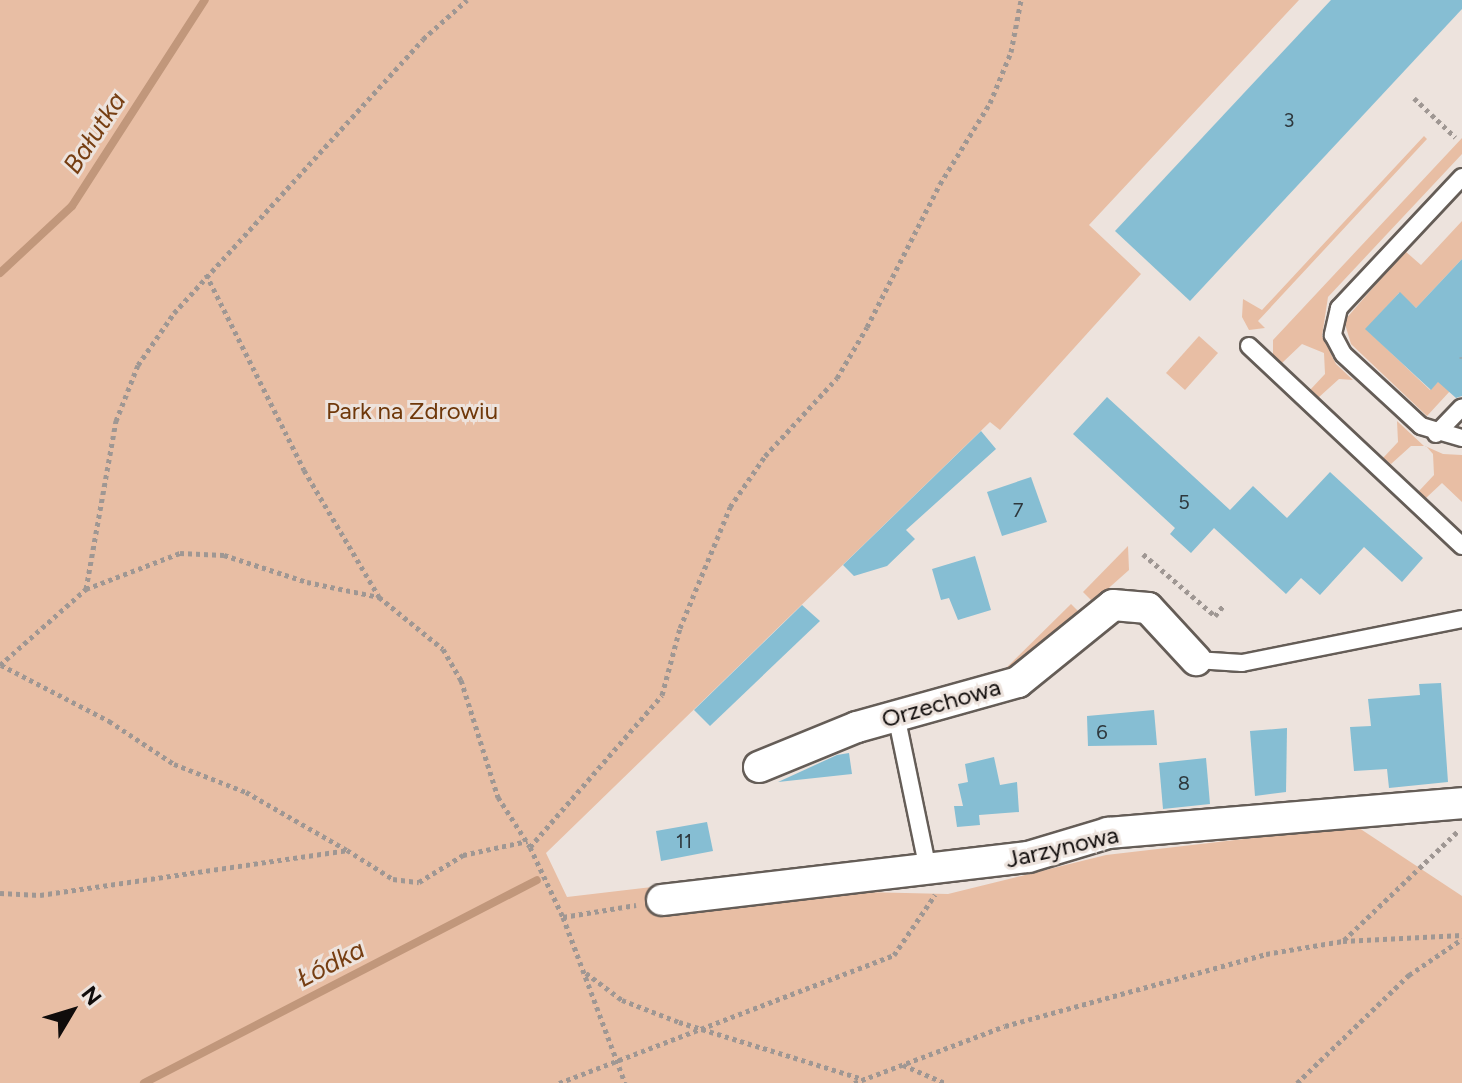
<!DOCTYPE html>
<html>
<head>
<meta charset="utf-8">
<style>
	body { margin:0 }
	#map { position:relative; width:1462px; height:1083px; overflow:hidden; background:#ede3dd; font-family:Figtree,sans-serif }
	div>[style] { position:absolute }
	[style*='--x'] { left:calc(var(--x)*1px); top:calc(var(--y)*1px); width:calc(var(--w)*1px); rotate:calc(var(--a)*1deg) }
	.green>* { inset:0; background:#e8bea4 }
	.stream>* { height:8px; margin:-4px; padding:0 4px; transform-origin:4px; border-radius:4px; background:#c1977b }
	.building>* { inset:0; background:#86bed3 }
	.path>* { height:5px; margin-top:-2.5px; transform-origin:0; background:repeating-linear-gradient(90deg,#9f9793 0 4px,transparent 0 8px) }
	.roads { filter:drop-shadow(2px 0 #655d57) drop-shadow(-2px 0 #655d57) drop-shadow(0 2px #655d57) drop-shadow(0 -2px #655d57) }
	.service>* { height:16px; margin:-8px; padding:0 8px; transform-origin:8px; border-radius:8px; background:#fff }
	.minor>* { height:30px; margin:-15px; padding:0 15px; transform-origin:15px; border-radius:15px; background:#fff }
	span { translate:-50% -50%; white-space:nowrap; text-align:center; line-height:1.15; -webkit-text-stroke:6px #ede3dd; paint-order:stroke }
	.number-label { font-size:20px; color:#2e383d }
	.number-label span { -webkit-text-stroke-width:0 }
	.park-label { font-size:24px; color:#6f380a }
	.street-label { font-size:24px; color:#100c0b }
	.water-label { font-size:26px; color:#763e12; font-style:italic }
	.north { position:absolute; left:32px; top:971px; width:80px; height:80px; -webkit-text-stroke:6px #ede3dd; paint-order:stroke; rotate:52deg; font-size:22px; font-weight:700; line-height:32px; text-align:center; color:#100c0b }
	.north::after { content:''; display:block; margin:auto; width:28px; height:36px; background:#100c0b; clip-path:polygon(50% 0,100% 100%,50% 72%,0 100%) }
</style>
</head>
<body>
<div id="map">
	<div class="green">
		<div style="clip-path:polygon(0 0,1299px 0,1089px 225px,1141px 274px,1000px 430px,990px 422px,546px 853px,567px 897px,652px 887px,658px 907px,692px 914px,820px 891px,948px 894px,1106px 855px,1356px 826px,1462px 896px,1462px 1083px,0 1083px)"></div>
		<div style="clip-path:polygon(1424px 136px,1427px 139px,1258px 321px,1265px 328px,1249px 330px,1242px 317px,1243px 299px,1262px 310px)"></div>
		<div style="clip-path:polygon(1462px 138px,1462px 154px,1328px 297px,1322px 336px,1336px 364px,1353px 380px,1339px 379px,1318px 398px,1310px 390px,1325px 374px,1324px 353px,1302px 344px,1282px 363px,1273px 355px,1273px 340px)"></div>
		<div style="clip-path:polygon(1462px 221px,1462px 259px,1416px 308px,1399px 293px,1366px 329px,1430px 390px,1455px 364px,1462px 378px,1427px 416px,1351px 344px,1344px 321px,1405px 251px,1421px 265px)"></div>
		<div style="clip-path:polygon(1199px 336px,1218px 353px,1185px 390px,1166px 373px)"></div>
		<div style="clip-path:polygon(1397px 421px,1424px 446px,1425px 446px,1443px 454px,1462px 455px,1462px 502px,1442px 483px,1426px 498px,1419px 491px,1434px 475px,1433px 454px,1426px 446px,1411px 446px,1391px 464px,1383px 458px,1398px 442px)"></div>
		<div style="clip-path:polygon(1128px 546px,1129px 570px,1093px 602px,1083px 592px)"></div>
		<div style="clip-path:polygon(1071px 604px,1080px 613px,1023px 672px,1001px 673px)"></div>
	</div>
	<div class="stream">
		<div style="--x:0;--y:273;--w:98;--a:-42.9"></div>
		<div style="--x:72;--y:206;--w:245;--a:-57.2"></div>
		<div style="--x:144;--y:1083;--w:442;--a:-27.3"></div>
	</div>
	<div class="building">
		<div style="clip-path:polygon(1331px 0,1462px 0,1462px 9px,1190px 301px,1115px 231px)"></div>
		<div style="clip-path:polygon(1462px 259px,1462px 396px,1456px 398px,1438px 382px,1431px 390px,1365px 329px,1400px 292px,1416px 308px)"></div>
		<div style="clip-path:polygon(1107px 397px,1230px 510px,1253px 486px,1287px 518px,1330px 472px,1423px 558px,1402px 582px,1364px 547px,1320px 595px,1301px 578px,1286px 594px,1214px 528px,1191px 553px,1170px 534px,1175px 528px,1073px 434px)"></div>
		<div style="clip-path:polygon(981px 431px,996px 449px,906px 530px,915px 539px,887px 566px,854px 576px,843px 565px)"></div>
		<div style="clip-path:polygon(1031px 477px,1047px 522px,1002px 536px,987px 492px)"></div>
		<div style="clip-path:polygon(975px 556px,991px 610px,958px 620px,949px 598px,941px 600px,932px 569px)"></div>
		<div style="clip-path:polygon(802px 605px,820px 621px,710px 726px,694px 710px)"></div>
		<div style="clip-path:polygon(1441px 683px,1448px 782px,1389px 788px,1387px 769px,1354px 771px,1350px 727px,1371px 726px,1368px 699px,1420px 695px,1419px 684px)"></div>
		<div style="clip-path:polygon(1154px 710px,1157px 745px,1088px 746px,1087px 716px)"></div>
		<div style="clip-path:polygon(1287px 728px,1286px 792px,1255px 796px,1250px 731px)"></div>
		<div style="clip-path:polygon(849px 753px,852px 774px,778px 782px,837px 755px)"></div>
		<div style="clip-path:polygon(994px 757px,1000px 785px,1017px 782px,1019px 812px,979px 815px,980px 825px,957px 827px,954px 806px,963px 806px,958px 784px,968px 782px,965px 764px)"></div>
		<div style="clip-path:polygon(1206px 758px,1210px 804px,1163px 809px,1159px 763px)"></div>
		<div style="clip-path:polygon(707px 822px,713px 851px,661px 861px,656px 831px)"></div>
	</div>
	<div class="path">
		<div style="--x:1414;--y:98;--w:57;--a:43.6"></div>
		<div style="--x:206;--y:274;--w:219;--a:63.4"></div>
		<div style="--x:304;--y:470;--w:147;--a:59.4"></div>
		<div style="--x:379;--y:597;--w:82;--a:39.1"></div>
		<div style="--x:443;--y:649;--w:36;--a:60"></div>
		<div style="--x:461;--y:680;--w:123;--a:72.5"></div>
		<div style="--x:498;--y:797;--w:59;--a:57.4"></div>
		<div style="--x:530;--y:847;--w:77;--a:64.8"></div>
		<div style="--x:563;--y:917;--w:177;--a:69.5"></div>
		<div style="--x:1462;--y:357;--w:1;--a:90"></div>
		<div style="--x:1143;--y:554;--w:95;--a:40.7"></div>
		<div style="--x:1215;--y:616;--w:13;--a:-51"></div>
		<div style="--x:86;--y:589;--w:101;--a:-21"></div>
		<div style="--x:180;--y:553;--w:44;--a:2.6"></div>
		<div style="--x:224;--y:555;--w:87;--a:18"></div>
		<div style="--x:307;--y:582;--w:74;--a:11.8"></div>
		<div style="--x:0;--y:665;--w:115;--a:-41.5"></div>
		<div style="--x:86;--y:589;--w:171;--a:-79.9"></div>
		<div style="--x:116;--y:421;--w:60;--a:-68.6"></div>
		<div style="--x:138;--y:365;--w:63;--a:-55.3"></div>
		<div style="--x:174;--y:313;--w:370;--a:-47.7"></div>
		<div style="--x:423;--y:39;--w:59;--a:-41.6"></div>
		<div style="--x:1;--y:665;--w:122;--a:27.4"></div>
		<div style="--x:109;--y:721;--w:78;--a:33.5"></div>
		<div style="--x:174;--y:764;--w:77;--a:21.3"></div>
		<div style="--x:246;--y:792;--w:116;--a:29.9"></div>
		<div style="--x:530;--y:847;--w:201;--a:-49"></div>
		<div style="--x:662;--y:695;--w:69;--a:-75"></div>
		<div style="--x:680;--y:628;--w:131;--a:-67.5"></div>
		<div style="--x:730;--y:507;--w:62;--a:-55.5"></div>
		<div style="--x:765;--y:456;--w:106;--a:-47.3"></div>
		<div style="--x:837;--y:378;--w:59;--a:-59.5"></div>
		<div style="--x:867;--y:327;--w:161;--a:-63"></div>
		<div style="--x:940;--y:184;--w:95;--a:-58.3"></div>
		<div style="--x:990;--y:103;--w:55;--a:-67.6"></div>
		<div style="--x:1011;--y:52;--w:53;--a:-79.1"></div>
		<div style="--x:0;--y:893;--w:40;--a:2.9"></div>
		<div style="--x:40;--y:895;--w:310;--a:-8.3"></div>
		<div style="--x:347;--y:850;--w:54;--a:32.2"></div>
		<div style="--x:393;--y:879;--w:26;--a:7"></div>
		<div style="--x:419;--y:882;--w:52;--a:-31.5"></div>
		<div style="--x:463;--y:855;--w:66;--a:-12.3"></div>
		<div style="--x:563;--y:917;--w:74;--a:-9.3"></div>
		<div style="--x:1344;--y:940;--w:158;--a:-43.7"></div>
		<div style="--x:586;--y:973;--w:45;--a:36.9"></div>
		<div style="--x:622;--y:1000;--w:61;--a:21.1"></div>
		<div style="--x:679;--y:1022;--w:193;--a:17.2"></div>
		<div style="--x:903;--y:1065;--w:46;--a:23.2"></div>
		<div style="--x:559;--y:1083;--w:359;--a:-20.9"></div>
		<div style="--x:894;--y:955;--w:73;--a:-55.7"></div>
		<div style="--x:854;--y:1083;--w:161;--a:-20.7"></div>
		<div style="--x:1005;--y:1026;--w:271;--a:-15.4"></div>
		<div style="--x:1266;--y:954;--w:78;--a:-9.6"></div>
		<div style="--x:1343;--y:941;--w:119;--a:-2.9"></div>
		<div style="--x:1297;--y:1083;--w:156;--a:-44"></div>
		<div style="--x:1409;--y:975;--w:64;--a:-34.2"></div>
	</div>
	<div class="roads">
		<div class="service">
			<div style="--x:1462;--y:177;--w:180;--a:133.2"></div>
			<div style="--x:1339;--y:308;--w:28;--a:103"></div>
			<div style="--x:1333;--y:335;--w:21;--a:62"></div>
			<div style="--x:1343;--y:354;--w:106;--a:42.7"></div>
			<div style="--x:1421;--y:426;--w:43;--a:16.3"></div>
			<div style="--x:1249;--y:346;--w:292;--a:43.2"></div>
			<div style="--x:1436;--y:434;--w:37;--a:-46"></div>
			<div style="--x:1196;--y:660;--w:46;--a:3.7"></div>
			<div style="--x:1242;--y:663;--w:224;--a:-11.3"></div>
			<div style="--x:896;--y:715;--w:158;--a:78.3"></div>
		</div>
		<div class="minor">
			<div style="--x:759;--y:767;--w:106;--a:-22.2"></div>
			<div style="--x:857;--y:727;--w:167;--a:-15.6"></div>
			<div style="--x:1018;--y:682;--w:122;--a:-39"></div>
			<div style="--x:1113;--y:605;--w:35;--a:5"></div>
			<div style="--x:1148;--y:608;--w:71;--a:47.3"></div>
			<div style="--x:662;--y:900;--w:369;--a:-6.7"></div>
			<div style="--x:1028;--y:857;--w:84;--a:-16.7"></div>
			<div style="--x:1108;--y:833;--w:355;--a:-4.8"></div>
		</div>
	</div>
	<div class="number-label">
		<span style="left:1289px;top:120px">3</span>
		<span style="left:1184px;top:502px">5</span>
		<span style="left:1018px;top:510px">7</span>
		<span style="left:1102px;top:732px">6</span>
		<span style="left:1184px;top:783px">8</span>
		<span style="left:684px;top:841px">11</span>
	</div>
	<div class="park-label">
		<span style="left:412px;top:411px">Park na Zdrowiu</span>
	</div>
	<div class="street-label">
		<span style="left:941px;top:703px;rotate:-16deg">Orzechowa</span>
		<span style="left:1062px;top:847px;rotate:-13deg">Jarzynowa</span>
	</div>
	<div class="water-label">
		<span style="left:95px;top:133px;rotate:-57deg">Bałutka</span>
		<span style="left:331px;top:964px;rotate:-27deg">Łódka</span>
	</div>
	<div class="north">N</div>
</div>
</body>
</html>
